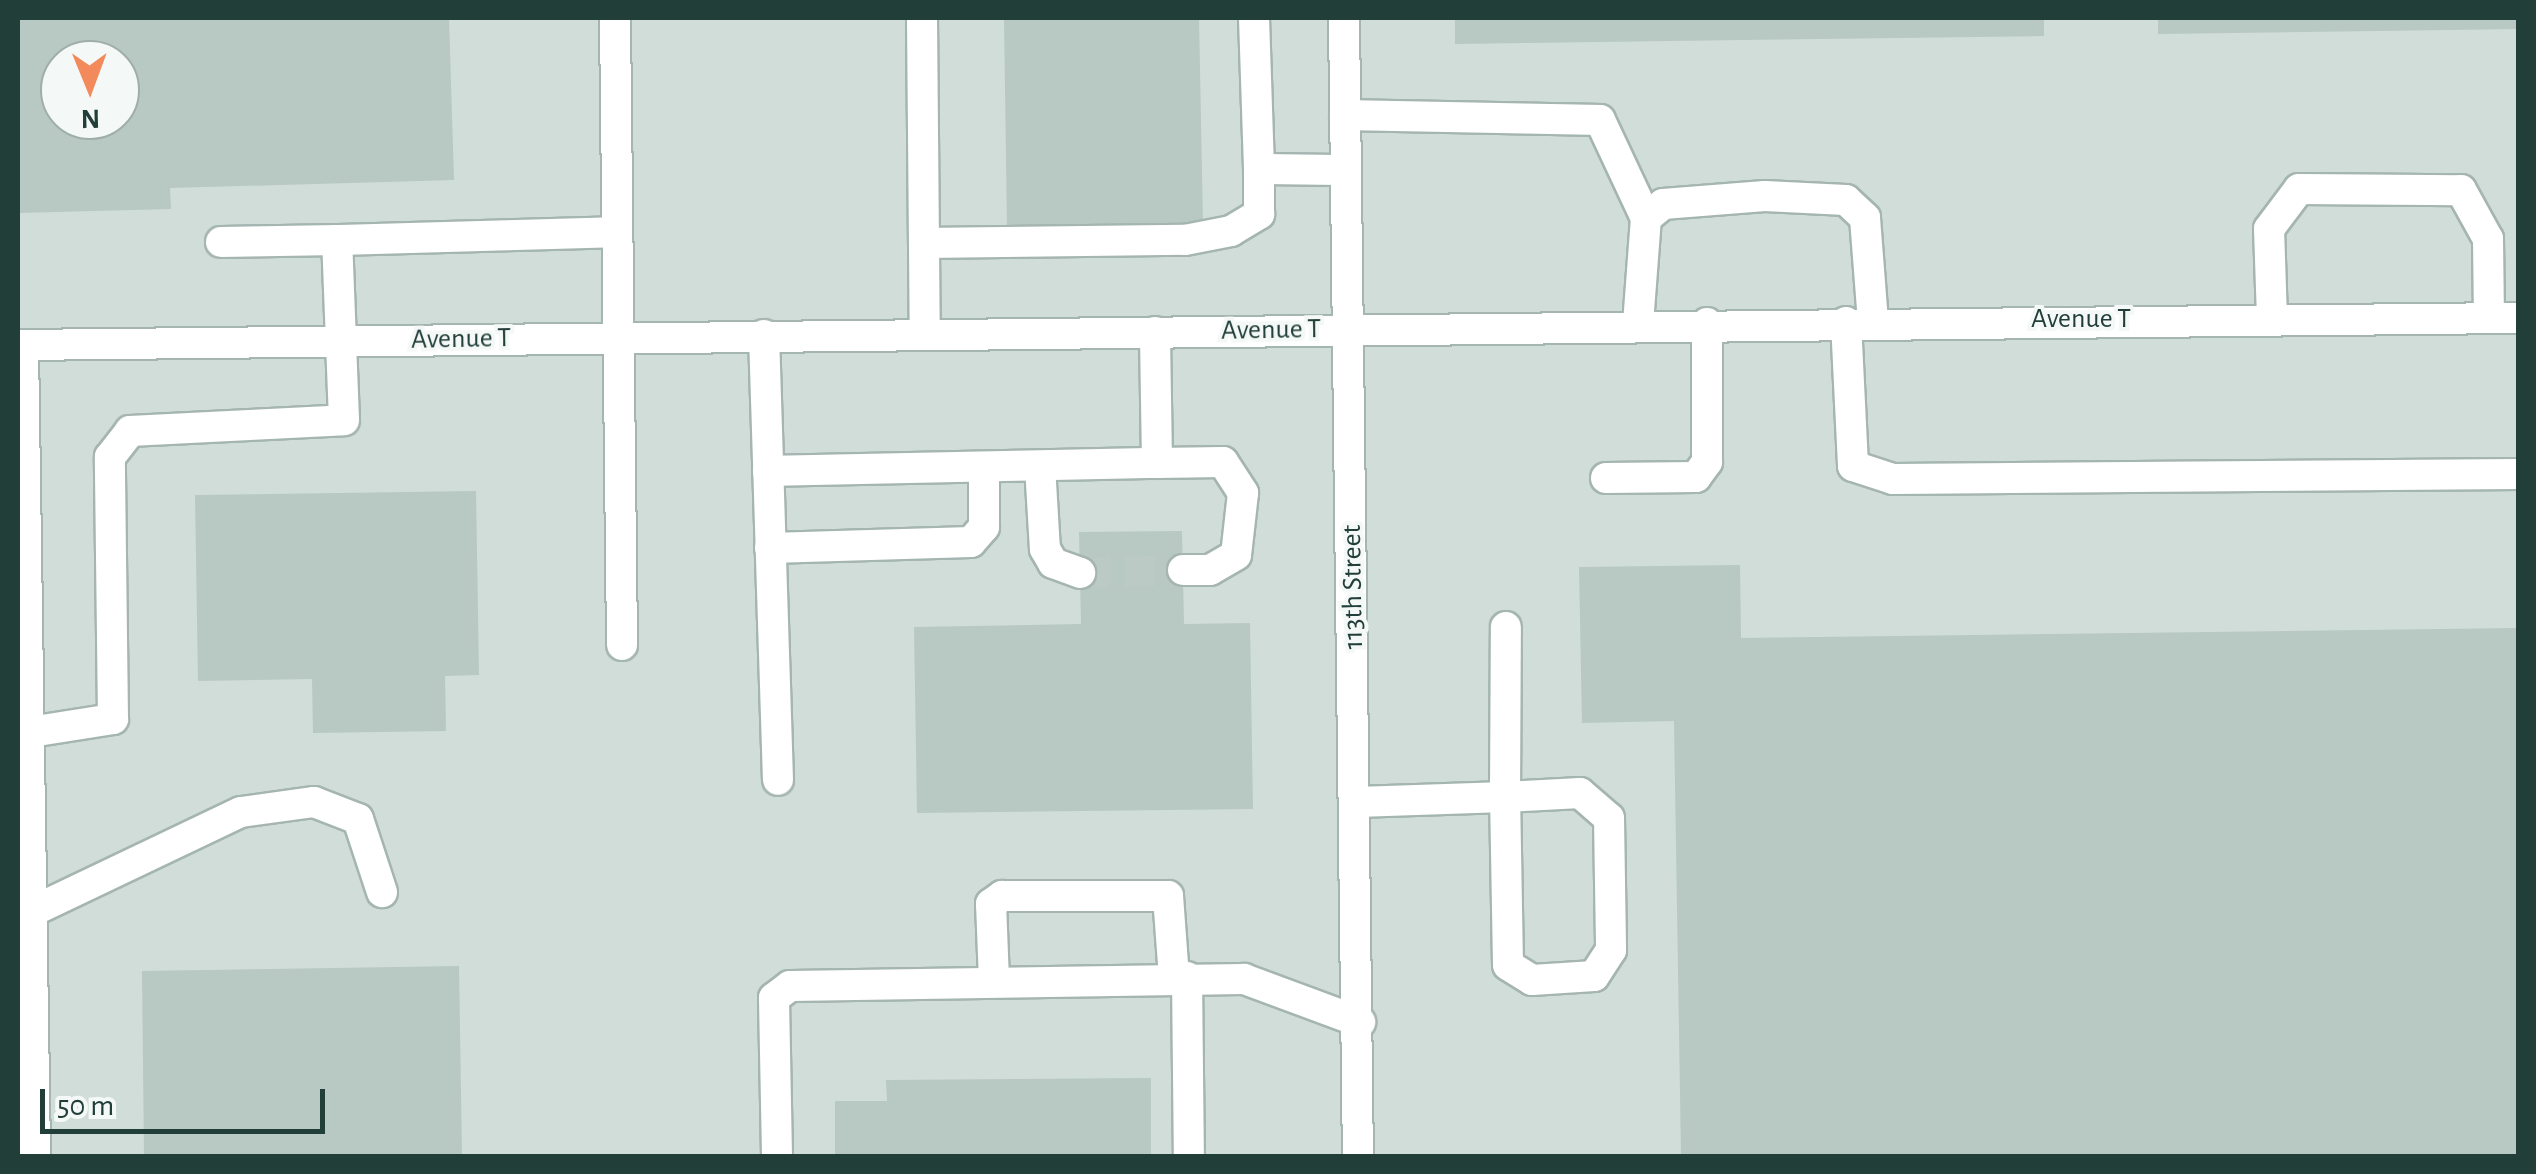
<!DOCTYPE html>
<html>
<head>
<meta charset="utf-8">
<style>
	body { margin:0 }
	#map { position:relative; width:2536px; height:1174px; overflow:hidden; background:#e3ede9; font-family:"Alegreya Sans",sans-serif }
	div>[style] { position:absolute }
	[style*='--x'] { left:calc(var(--x)*1px); top:calc(var(--y)*1px); width:calc(var(--w)*1px); rotate:calc(var(--a)*1deg) }
	.built>* { inset:0; background:#d1ddd8 }
	.building>* { inset:0; background:#b8c8c2 }
	.minor-tunnel>* { height:30px; margin-top:-15px; transform-origin:0; background:repeating-linear-gradient(90deg,#bccac6 0 30px,transparent 0 45px) }
	.roads { filter:drop-shadow(2px 0 #a5b5b1) drop-shadow(-2px 0 #a5b5b1) drop-shadow(0 2px #a5b5b1) drop-shadow(0 -2px #a5b5b1) }
	.minor>* { height:30px; margin:-15px; padding:0 15px; transform-origin:15px; border-radius:15px; background:#fff }
	span { translate:-50% -50%; white-space:nowrap; text-align:center; line-height:1.15; -webkit-text-stroke:8px #f4f9f7; paint-order:stroke }
	.street-label { font-size:28px; color:#223e39 }
	.frame { position:absolute; inset:0; border:20px solid #223e39; pointer-events:none }
	.north { position:absolute; left:40px; top:40px; width:100px; height:100px; box-sizing:border-box; background:#f4f9f7; border:2px solid #a0aeab; border-radius:50%; rotate:179deg; font-size:28px; font-weight:700; line-height:40px; text-align:center; color:#223e39 }
	.north::after { content:''; display:block; margin:auto; width:35px; height:45px; background:#f38a5b; clip-path:polygon(50% 0,100% 100%,50% 72%,0 100%) }
	.scale { position:absolute; left:40px; top:1089px; width:285px; height:45px; box-sizing:border-box; border:5px solid #223e39; border-top:0; padding-left:12px; font-size:30px; line-height:35px; white-space:nowrap; color:#223e39; -webkit-text-stroke:8px #f4f9f7; paint-order:stroke }
</style>
</head>
<body>
<div id="map">
	<div class="built">
		<div style="clip-path:polygon(evenodd,18px 18px,2518px 18px,2518px 1156px,18px 1156px,18px 18px,60px 60px,120px 60px,120px 120px,60px 120px,60px 60px)"></div>
	</div>
	<div class="building">
		<div style="clip-path:polygon(evenodd,18px 18px,449px 18px,454px 180px,170px 188px,171px 209px,18px 213px,18px 18px,60px 60px,120px 60px,120px 120px,60px 120px,60px 60px)"></div>
		<div style="clip-path:polygon(1004px 18px,1199px 18px,1203px 224px,1007px 228px)"></div>
		<div style="clip-path:polygon(1455px 18px,2044px 18px,2044px 36px,1455px 44px)"></div>
		<div style="clip-path:polygon(2158px 18px,2518px 18px,2518px 29px,2158px 34px)"></div>
		<div style="clip-path:polygon(476px 491px,479px 675px,445px 676px,446px 731px,313px 733px,312px 679px,198px 681px,195px 495px)"></div>
		<div style="clip-path:polygon(1182px 531px,1184px 624px,1250px 623px,1253px 809px,917px 813px,914px 627px,1081px 624px,1079px 532px)"></div>
		<div style="clip-path:polygon(1740px 565px,1741px 638px,2518px 628px,2518px 1156px,1681px 1156px,1674px 721px,1582px 723px,1579px 567px)"></div>
		<div style="clip-path:polygon(459px 966px,462px 1156px,144px 1156px,142px 971px)"></div>
		<div style="clip-path:polygon(1151px 1078px,1151px 1156px,835px 1156px,835px 1101px,887px 1101px,886px 1080px)"></div>
	</div>
	<div class="minor-tunnel">
		<div style="--x:1080;--y:573;--w:103;--a:-1.7"></div>
	</div>
	<div class="roads">
		<div class="minor">
			<div style="--x:615;--y:18;--w:627;--a:89.36"></div>
			<div style="--x:922;--y:18;--w:316;--a:89.5"></div>
			<div style="--x:1254;--y:18;--w:151;--a:88.1"></div>
			<div style="--x:1259;--y:169;--w:85;--a:0.7"></div>
			<div style="--x:1344;--y:18;--w:1138;--a:89.3"></div>
			<div style="--x:1345;--y:115;--w:255;--a:1.1"></div>
			<div style="--x:1600;--y:120;--w:108;--a:64.9"></div>
			<div style="--x:221;--y:242;--w:116;--a:-1"></div>
			<div style="--x:924;--y:243;--w:261;--a:-0.7"></div>
			<div style="--x:1185;--y:240;--w:47;--a:-11.1"></div>
			<div style="--x:1231;--y:231;--w:33;--a:-31"></div>
			<div style="--x:1259;--y:214;--w:45;--a:-90"></div>
			<div style="--x:2272;--y:319;--w:90;--a:-91.9"></div>
			<div style="--x:2269;--y:229;--w:50;--a:-53.1"></div>
			<div style="--x:2299;--y:189;--w:162;--a:0.4"></div>
			<div style="--x:2461;--y:190;--w:56;--a:61.1"></div>
			<div style="--x:2488;--y:239;--w:79;--a:89.3"></div>
			<div style="--x:1846;--y:322;--w:144;--a:87.2"></div>
			<div style="--x:1853;--y:466;--w:42;--a:18"></div>
			<div style="--x:1893;--y:479;--w:625;--a:-0.46"></div>
			<div style="--x:1638;--y:324;--w:106;--a:-85.7"></div>
			<div style="--x:1646;--y:218;--w:22;--a:-39"></div>
			<div style="--x:1663;--y:204;--w:102;--a:-4.5"></div>
			<div style="--x:1765;--y:196;--w:81;--a:2.8"></div>
			<div style="--x:1846;--y:200;--w:26;--a:43"></div>
			<div style="--x:1865;--y:218;--w:103;--a:85.6"></div>
			<div style="--x:764;--y:335;--w:445;--a:88.2"></div>
			<div style="--x:18;--y:345;--w:2500;--a:-0.62"></div>
			<div style="--x:23;--y:345;--w:811;--a:89.15"></div>
			<div style="--x:1157;--y:463;--w:66;--a:-0.9"></div>
			<div style="--x:1223;--y:462;--w:37;--a:57"></div>
			<div style="--x:1243;--y:493;--w:62;--a:96.4"></div>
			<div style="--x:1236;--y:555;--w:30;--a:150"></div>
			<div style="--x:1210;--y:570;--w:27;--a:180"></div>
			<div style="--x:1040;--y:466;--w:83;--a:86.6"></div>
			<div style="--x:1045;--y:549;--w:16;--a:60"></div>
			<div style="--x:1053;--y:563;--w:29;--a:20"></div>
			<div style="--x:768;--y:471;--w:389;--a:-1.2"></div>
			<div style="--x:1157;--y:463;--w:131;--a:-90.9"></div>
			<div style="--x:1606;--y:478;--w:90;--a:-0.6"></div>
			<div style="--x:1696;--y:477;--w:19;--a:-54"></div>
			<div style="--x:1707;--y:462;--w:139;--a:-90"></div>
			<div style="--x:770;--y:548;--w:201;--a:-1.7"></div>
			<div style="--x:971;--y:542;--w:20;--a:-49"></div>
			<div style="--x:984;--y:527;--w:60;--a:-90"></div>
			<div style="--x:30;--y:732;--w:84;--a:-8.9"></div>
			<div style="--x:113;--y:719;--w:262;--a:-90.7"></div>
			<div style="--x:110;--y:457;--w:33;--a:-52"></div>
			<div style="--x:130;--y:431;--w:214;--a:-2.9"></div>
			<div style="--x:344;--y:420;--w:180;--a:-92.2"></div>
			<div style="--x:337;--y:240;--w:279;--a:-1.6"></div>
			<div style="--x:1357;--y:802;--w:148;--a:-1.9"></div>
			<div style="--x:1505;--y:797;--w:75;--a:-3.1"></div>
			<div style="--x:1580;--y:793;--w:38;--a:41"></div>
			<div style="--x:1609;--y:818;--w:132;--a:89.1"></div>
			<div style="--x:1611;--y:950;--w:31;--a:123"></div>
			<div style="--x:1594;--y:976;--w:62;--a:176.3"></div>
			<div style="--x:1532;--y:980;--w:28;--a:-148"></div>
			<div style="--x:1508;--y:965;--w:168;--a:-91"></div>
			<div style="--x:1505;--y:797;--w:170;--a:-89.7"></div>
			<div style="--x:33;--y:911;--w:230;--a:-25.5"></div>
			<div style="--x:241;--y:812;--w:74;--a:-7.8"></div>
			<div style="--x:314;--y:802;--w:47;--a:21.1"></div>
			<div style="--x:358;--y:819;--w:77;--a:71.8"></div>
			<div style="--x:1187;--y:977;--w:179;--a:89.4"></div>
			<div style="--x:994;--y:981;--w:77;--a:-92.2"></div>
			<div style="--x:991;--y:904;--w:14;--a:-36"></div>
			<div style="--x:1002;--y:896;--w:166;--a:0"></div>
			<div style="--x:1168;--y:896;--w:81;--a:85.8"></div>
			<div style="--x:777;--y:1156;--w:158;--a:-91.1"></div>
			<div style="--x:774;--y:998;--w:20;--a:-37"></div>
			<div style="--x:790;--y:986;--w:454;--a:-0.9"></div>
			<div style="--x:1244;--y:979;--w:124;--a:20.3"></div>
		</div>
	</div>
	<div class="street-label">
		<span style="left:2081px;top:319px">Avenue T</span>
		<span style="left:1271px;top:330px;rotate:-1deg">Avenue T</span>
		<span style="left:461px;top:339px;rotate:-1deg">Avenue T</span>
		<span style="left:1353px;top:587px;rotate:-91deg">113th Street</span>
	</div>
	<div class="frame"></div>
	<div class="north">N</div>
	<div class="scale">50 m</div>
</div>
</body>
</html>
